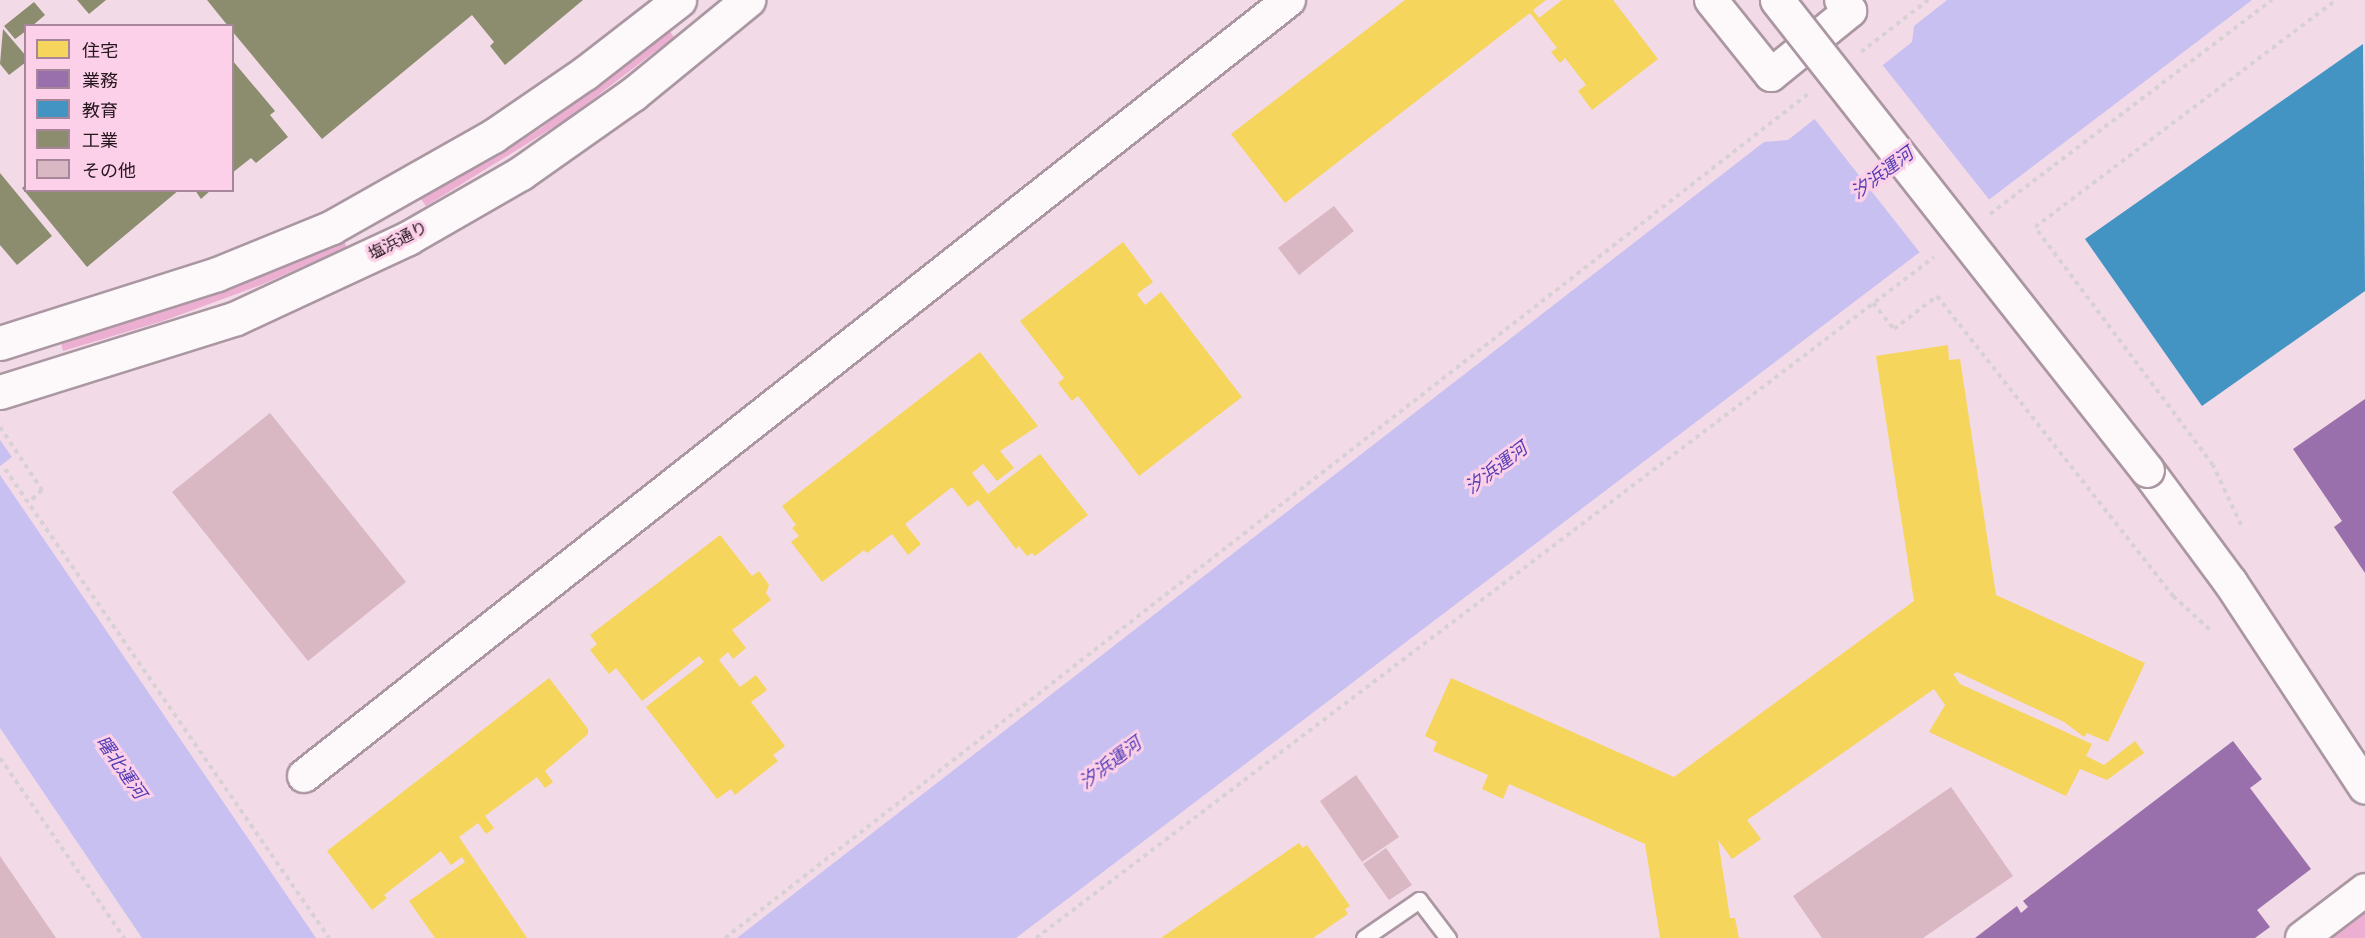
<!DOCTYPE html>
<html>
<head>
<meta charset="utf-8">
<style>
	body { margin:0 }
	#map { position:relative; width:2365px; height:938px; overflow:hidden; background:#f2dae7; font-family:"Alegreya Sans","Noto Sans JP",sans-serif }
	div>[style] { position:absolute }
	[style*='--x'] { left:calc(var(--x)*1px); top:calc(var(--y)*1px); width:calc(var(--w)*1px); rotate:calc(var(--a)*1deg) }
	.green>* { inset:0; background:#ecafd2 }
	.water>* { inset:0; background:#c9c0f2 }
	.pier>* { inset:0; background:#f2dae7 }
	.homes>* { inset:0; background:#f6d55c }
	.offices>* { inset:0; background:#9970ab }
	.schools>* { inset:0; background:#4393c3 }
	.industry>* { inset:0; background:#8c8c6e }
	.building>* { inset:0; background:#d9b7c3 }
	.path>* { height:4px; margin-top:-2px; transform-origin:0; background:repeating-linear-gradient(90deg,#d8d1d4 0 4.5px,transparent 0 9px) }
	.roads { filter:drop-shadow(2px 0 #aa97a2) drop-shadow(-2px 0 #aa97a2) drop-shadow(0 2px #aa97a2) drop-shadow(0 -2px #aa97a2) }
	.service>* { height:15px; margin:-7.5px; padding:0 7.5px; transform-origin:7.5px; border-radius:7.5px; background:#fdf9fb }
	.minor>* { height:32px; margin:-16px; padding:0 16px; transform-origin:16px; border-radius:16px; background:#fdf9fb }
	.tertiary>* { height:33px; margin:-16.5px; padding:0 16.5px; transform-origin:16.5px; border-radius:16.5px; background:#fdf9fb }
	.bridges { filter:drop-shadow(2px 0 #aa97a2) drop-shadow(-2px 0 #aa97a2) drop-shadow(0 2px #aa97a2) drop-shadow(0 -2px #aa97a2) }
	.tertiary-bridge>* { height:33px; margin:-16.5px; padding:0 16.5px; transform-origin:16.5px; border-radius:16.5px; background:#fdf9fb }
	span { translate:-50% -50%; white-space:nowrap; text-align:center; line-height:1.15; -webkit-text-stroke:6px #fcd0e8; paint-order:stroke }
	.street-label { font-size:16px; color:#26171f }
	.water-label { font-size:18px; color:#533db6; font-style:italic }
	.legend { position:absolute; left:24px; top:24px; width:210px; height:168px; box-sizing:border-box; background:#fcd0e8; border:2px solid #a68698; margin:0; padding:8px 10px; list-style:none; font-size:18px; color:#26171f }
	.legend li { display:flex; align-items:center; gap:12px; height:30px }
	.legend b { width:30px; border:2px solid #a68698 }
</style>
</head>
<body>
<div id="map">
	<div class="green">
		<div style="clip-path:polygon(669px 30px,674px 37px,567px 119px,426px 206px,421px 199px,541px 128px)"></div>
		<div style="clip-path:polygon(343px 240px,347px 247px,261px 285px,163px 321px,63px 351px,61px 343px,217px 294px)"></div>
		<div style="clip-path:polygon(2365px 890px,2365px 938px,2302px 938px)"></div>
	</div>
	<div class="water">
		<div style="clip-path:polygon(1947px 0,2252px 0,1016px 938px,737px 938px,1764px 142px,1788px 140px,1912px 42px,1914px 26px)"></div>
		<div style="clip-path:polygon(0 440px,12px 457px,0 466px)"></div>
		<div style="clip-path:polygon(0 475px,316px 938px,142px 938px,0 728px)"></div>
	</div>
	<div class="pier">
		<div style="clip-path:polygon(1881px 63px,1991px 202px,1921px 254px,1813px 117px)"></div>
	</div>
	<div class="homes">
		<div style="clip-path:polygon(1405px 0,1546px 0,1533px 10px,1539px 18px,1562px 0,1613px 0,1658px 59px,1592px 110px,1578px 91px,1586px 85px,1565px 58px,1560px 63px,1551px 52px,1557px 48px,1530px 13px,1285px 203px,1231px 134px)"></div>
		<div style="clip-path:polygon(1123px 242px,1153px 282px,1137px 294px,1145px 305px,1161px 292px,1242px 397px,1139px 476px,1078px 396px,1072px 401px,1058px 383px,1064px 378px,1020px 321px)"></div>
		<div style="clip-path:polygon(1948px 345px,1949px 360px,1960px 359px,1996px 595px,2145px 663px,2108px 742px,2087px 733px,2084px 737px,2064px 722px,1957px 672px,1953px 674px,1960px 684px,2092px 744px,2086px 756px,2104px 765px,2135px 741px,2144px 753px,2107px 780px,2080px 769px,2066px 796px,1929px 732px,1945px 705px,1934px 689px,1747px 820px,1761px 839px,1732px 859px,1718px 840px,1730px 918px,1735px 918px,1739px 938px,1660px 938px,1645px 844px,1509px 784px,1503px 799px,1482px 789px,1488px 775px,1433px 751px,1437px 742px,1425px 736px,1451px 678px,1674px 777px,1914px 601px,1876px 356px)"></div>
		<div style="clip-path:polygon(980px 352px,1038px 426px,1000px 451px,1014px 468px,997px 481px,983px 464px,972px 473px,988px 494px,1040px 454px,1088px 515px,1035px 556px,1032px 553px,1027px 556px,1019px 546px,1016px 549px,978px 500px,968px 507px,952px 487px,905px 524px,921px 544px,908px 555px,892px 534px,867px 553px,864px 550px,822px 582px,791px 542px,799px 536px,792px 528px,796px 525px,782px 506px)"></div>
		<div style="clip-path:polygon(720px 535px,752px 576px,759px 571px,769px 585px,766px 593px,771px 600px,732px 630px,746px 648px,733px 659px,728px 652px,719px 660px,740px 687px,756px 675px,767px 690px,751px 702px,785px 746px,773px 755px,778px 761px,735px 795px,731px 789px,717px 799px,646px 707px,704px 662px,699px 656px,642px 701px,616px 668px,609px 674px,590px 650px,597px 644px,590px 635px)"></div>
		<div style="clip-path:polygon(549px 678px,588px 729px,588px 734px,545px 771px,553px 782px,545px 788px,537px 777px,485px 816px,494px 828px,486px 834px,478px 823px,459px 837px,527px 938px,435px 938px,409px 901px,465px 862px,462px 857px,451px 865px,441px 851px,384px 895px,387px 898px,372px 910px,327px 851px)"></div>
		<div style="clip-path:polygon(1299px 843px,1303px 848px,1307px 845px,1350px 906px,1345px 909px,1348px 914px,1313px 938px,1161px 938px)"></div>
	</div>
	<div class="offices">
		<div style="clip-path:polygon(2365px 399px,2365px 573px,2334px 527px,2342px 521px,2293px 449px)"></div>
		<div style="clip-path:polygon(2233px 741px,2262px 779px,2250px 788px,2311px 869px,2257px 910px,2270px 927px,2255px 938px,1975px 938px,2017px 906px,2021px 913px,2028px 907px,2023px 901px)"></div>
	</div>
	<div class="schools">
		<div style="clip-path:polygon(2363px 44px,2365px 291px,2202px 406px,2085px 239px)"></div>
	</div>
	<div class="industry">
		<div style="clip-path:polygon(77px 0,106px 0,89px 14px)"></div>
		<div style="clip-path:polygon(207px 0,583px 0,505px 65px,490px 46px,494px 42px,472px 15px,322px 139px,232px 31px,232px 26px,228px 26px)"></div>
		<div style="clip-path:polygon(34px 2px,45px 15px,32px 26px,26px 26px,26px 31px,15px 39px,4px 26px)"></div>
		<div style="clip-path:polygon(3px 29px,26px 56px,26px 62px,9px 75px,0 64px)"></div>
		<div style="clip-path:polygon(232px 60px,275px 111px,270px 115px,288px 137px,256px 163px,251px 158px,232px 173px)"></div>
		<div style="clip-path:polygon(0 173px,52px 236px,17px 265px,0 245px)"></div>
		<div style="clip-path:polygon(26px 185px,26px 190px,179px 190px,87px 267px,22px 188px)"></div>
		<div style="clip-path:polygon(195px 190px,211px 190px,201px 199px)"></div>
	</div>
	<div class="building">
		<div style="clip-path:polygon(1334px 206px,1354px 231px,1299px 275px,1278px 248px)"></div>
		<div style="clip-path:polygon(270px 413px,406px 582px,308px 661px,172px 492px)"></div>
		<div style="clip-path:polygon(1356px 775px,1399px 837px,1362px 862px,1320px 801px)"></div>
		<div style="clip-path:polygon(1951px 787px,2013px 876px,1923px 938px,1822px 938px,1793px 896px)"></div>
		<div style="clip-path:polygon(1386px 848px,1412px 885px,1389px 900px,1363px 864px)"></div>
		<div style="clip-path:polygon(0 856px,56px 938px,0 938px)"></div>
	</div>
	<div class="path">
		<div style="--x:1861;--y:52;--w:85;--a:-37.8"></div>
		<div style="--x:1990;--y:214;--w:354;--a:-37.2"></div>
		<div style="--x:1873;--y:303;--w:33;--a:51"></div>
		<div style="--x:1894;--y:329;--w:54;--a:-37.5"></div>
		<div style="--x:1937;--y:296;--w:382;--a:51.8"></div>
		<div style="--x:2173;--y:596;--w:50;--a:42.6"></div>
		<div style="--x:0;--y:427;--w:76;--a:56.3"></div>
		<div style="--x:42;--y:490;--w:18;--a:137"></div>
		<div style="--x:5;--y:469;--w:570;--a:55.36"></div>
		<div style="--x:2241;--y:525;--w:66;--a:-115"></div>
		<div style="--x:2213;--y:465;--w:297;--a:-126.8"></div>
		<div style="--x:2035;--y:227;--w:377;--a:-37"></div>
		<div style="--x:0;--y:758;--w:219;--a:55.4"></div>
		<div style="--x:725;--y:938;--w:1373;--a:-37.93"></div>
		<div style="--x:1036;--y:938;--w:1127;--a:-37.17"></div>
	</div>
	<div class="roads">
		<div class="service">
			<div style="--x:1364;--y:938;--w:67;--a:-34.6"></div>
			<div style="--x:1419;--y:900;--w:48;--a:52.7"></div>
		</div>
		<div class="minor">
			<div style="--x:1711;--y:0;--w:96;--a:51.3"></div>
			<div style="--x:1771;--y:75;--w:102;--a:-39"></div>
			<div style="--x:1850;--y:11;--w:14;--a:-129"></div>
			<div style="--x:304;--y:776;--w:1254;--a:-38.23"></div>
			<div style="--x:2302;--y:938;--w:79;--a:-37.3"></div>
		</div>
		<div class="tertiary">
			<div style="--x:0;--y:343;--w:228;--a:-17.6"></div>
			<div style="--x:217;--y:274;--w:124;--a:-22.2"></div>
			<div style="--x:332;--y:227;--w:185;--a:-29.5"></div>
			<div style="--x:493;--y:136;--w:112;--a:-34.4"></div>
			<div style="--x:585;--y:73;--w:119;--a:-37.8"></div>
			<div style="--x:0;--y:392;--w:247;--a:-17.4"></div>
			<div style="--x:236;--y:318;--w:190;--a:-24.9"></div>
			<div style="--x:408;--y:238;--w:130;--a:-29.9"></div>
			<div style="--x:521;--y:173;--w:137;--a:-35.2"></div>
			<div style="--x:633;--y:94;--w:149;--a:-39.3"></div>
			<div style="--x:2147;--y:470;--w:139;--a:53.5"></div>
			<div style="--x:2230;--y:582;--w:245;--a:56.6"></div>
		</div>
	</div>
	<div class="bridges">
		<div class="tertiary-bridge">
			<div style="--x:1777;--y:0;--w:598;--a:51.79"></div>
		</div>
	</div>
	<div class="street-label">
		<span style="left:398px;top:241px;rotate:-27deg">塩浜通り</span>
	</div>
	<div class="water-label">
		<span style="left:1883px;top:174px;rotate:-37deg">汐浜運河</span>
		<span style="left:1497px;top:469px;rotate:-37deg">汐浜運河</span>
		<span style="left:1111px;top:764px;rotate:-37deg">汐浜運河</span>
		<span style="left:120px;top:768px;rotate:55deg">曙北運河</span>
	</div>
	<ul class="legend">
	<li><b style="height:16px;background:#f6d55c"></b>住宅</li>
	<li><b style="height:16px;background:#9970ab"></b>業務</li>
	<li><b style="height:16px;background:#4393c3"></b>教育</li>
	<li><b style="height:16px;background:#8c8c6e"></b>工業</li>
	<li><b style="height:16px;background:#d9b7c3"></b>その他</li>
	</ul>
</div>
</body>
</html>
